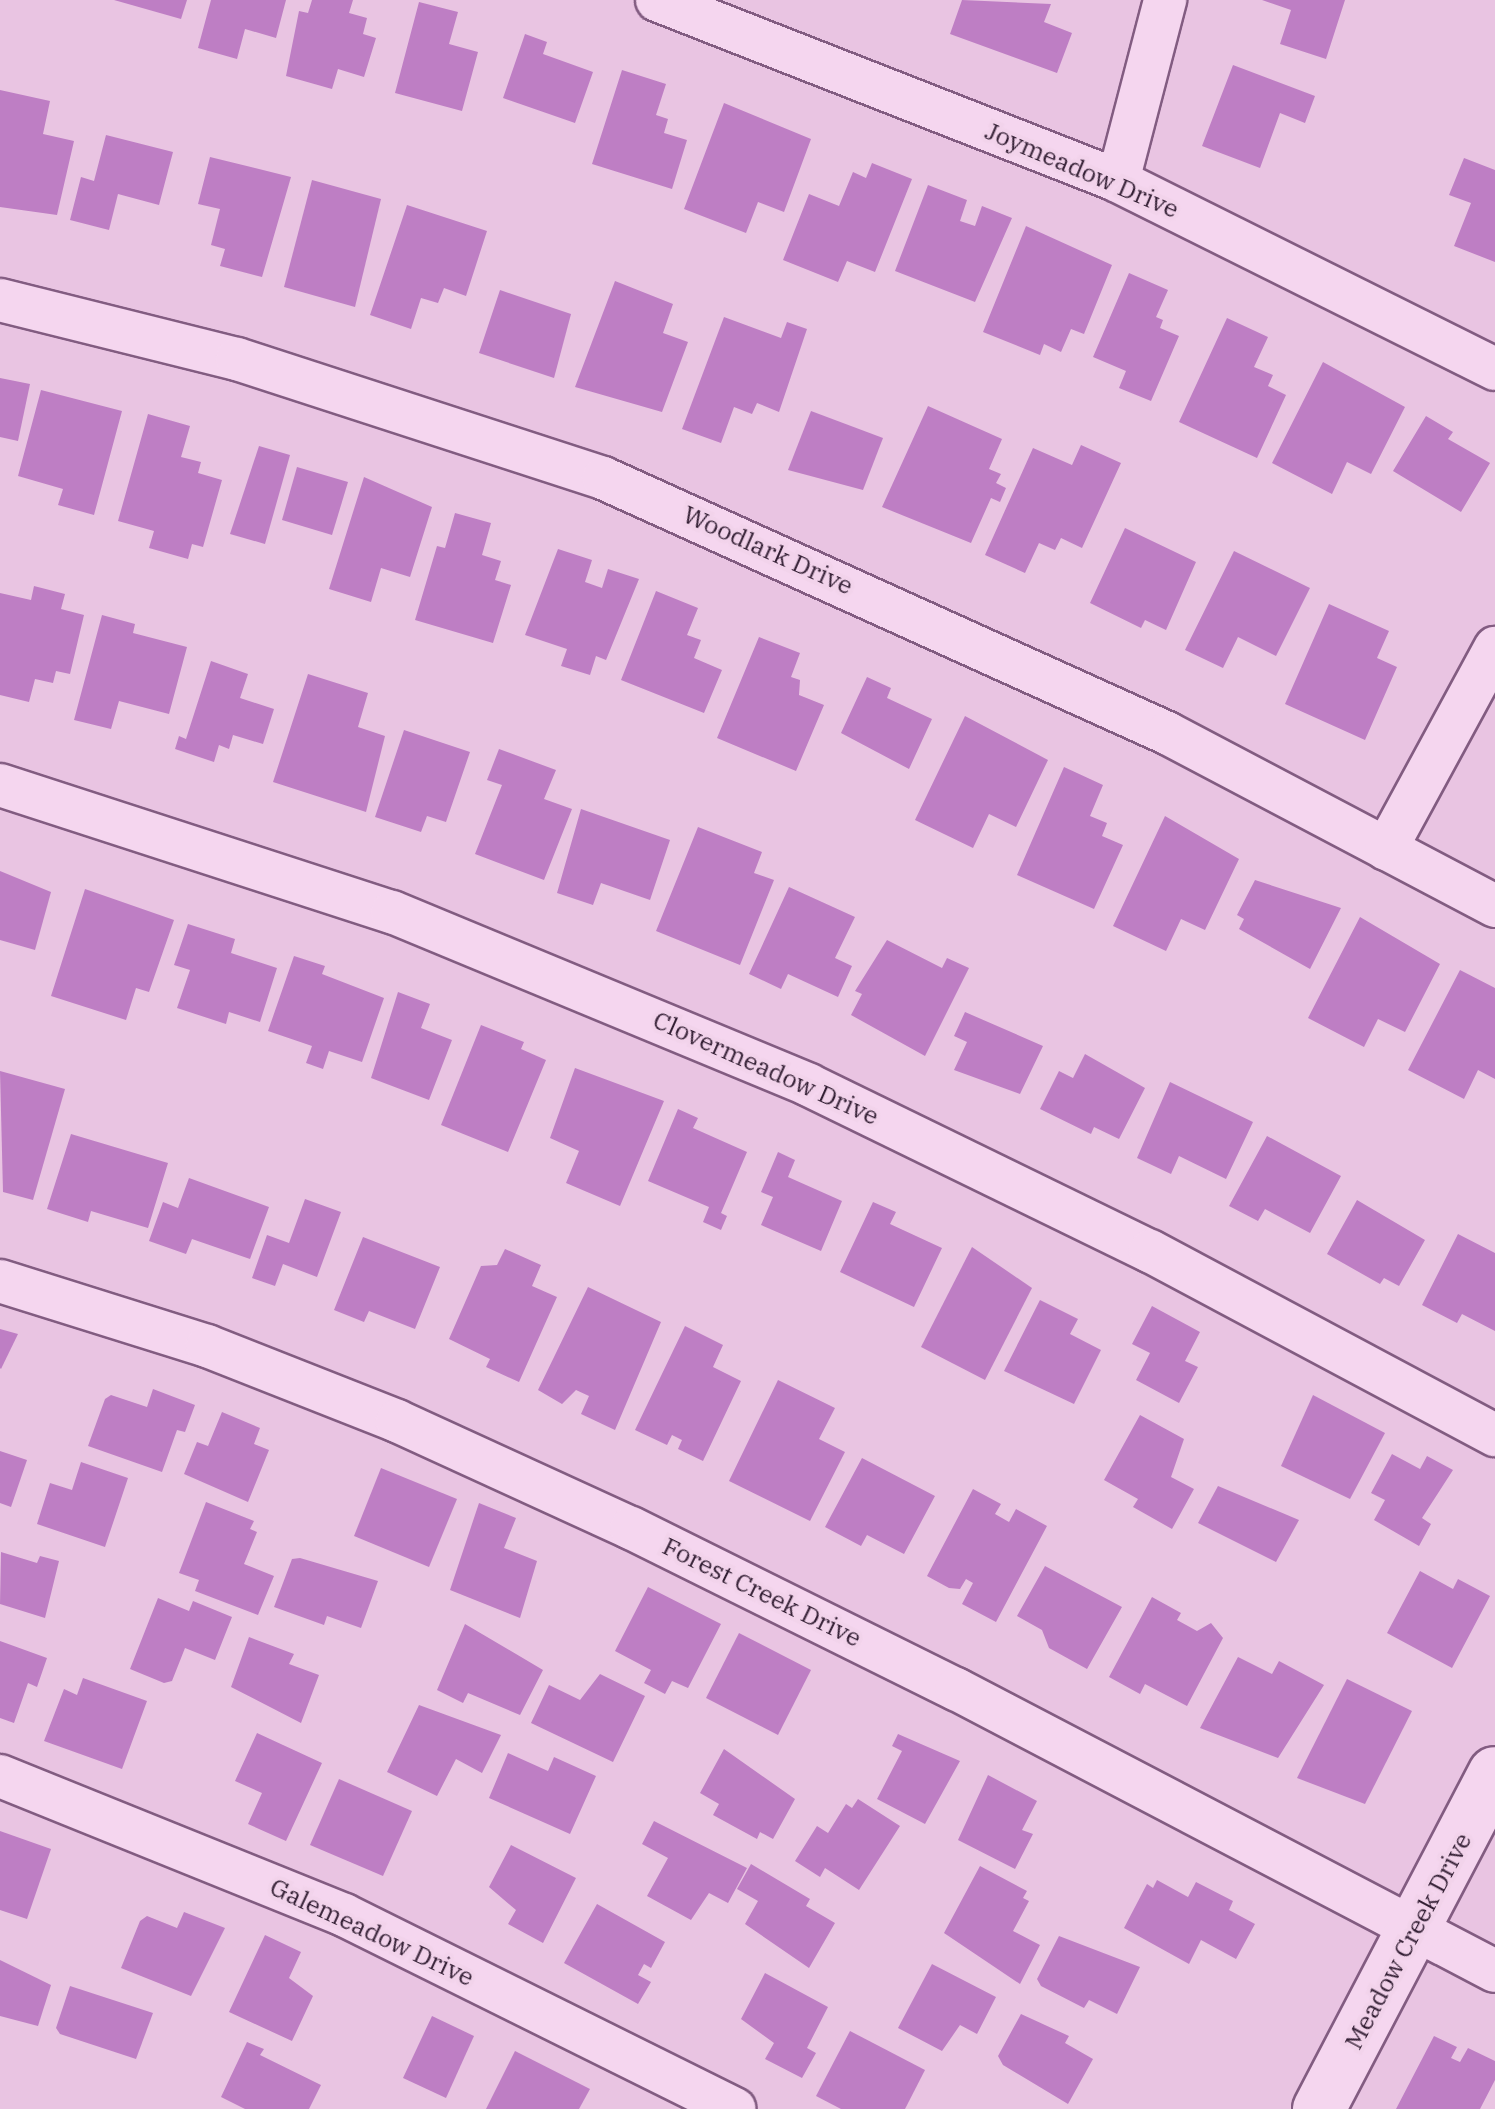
<!DOCTYPE html>
<html>
<head>
<meta charset="utf-8">
<style>
	body { margin:0 }
	#map { position:relative; width:1495px; height:2109px; overflow:hidden; background:#e9c4e2; font-family:"IBM Plex Serif",serif }
	div>[style] { position:absolute }
	[style*='--x'] { left:calc(var(--x)*1px); top:calc(var(--y)*1px); width:calc(var(--w)*1px); rotate:calc(var(--a)*1deg) }
	.building>* { inset:0; background:#be7ec4 }
	.roads { filter:drop-shadow(2px 0 #825c81) drop-shadow(-2px 0 #825c81) drop-shadow(0 2px #825c81) drop-shadow(0 -2px #825c81) }
	.minor>* { height:42px; margin:-21px; padding:0 21px; transform-origin:21px; border-radius:21px; background:#f5d6ef }
	.tertiary>* { height:52px; margin:-26px; padding:0 26px; transform-origin:26px; border-radius:26px; background:#f5d6ef }
	span { translate:-50% -50%; white-space:nowrap; text-align:center; line-height:1.15; -webkit-text-stroke:8px #f2d3eb; paint-order:stroke }
	.street-label { font-size:25px; color:#331f34 }
</style>
</head>
<body>
<div id="map">
	<div class="building">
		<div style="clip-path:polygon(114px 0,187px 0,181px 19px)"></div>
		<div style="clip-path:polygon(211px 0,286px 0,276px 38px,245px 29px,237px 59px,198px 48px)"></div>
		<div style="clip-path:polygon(312px 0,353px 0,349px 13px,367px 18px,363px 34px,376px 38px,364px 77px,338px 69px,332px 89px,286px 76px,299px 11px,308px 13px)"></div>
		<div style="clip-path:polygon(962px 0,1051px 4px,1044px 22px,1072px 33px,1057px 73px,950px 34px)"></div>
		<div style="clip-path:polygon(1262px 0,1345px 0,1326px 59px,1280px 44px,1291px 10px)"></div>
		<div style="clip-path:polygon(419px 2px,458px 12px,449px 44px,478px 52px,462px 111px,395px 93px)"></div>
		<div style="clip-path:polygon(525px 34px,547px 42px,543px 54px,593px 72px,575px 123px,503px 98px)"></div>
		<div style="clip-path:polygon(1233px 65px,1315px 96px,1305px 123px,1280px 113px,1260px 168px,1202px 146px)"></div>
		<div style="clip-path:polygon(622px 70px,666px 84px,656px 115px,668px 119px,664px 133px,687px 140px,672px 189px,592px 164px)"></div>
		<div style="clip-path:polygon(0 90px,50px 101px,43px 134px,74px 141px,57px 215px,0 207px)"></div>
		<div style="clip-path:polygon(724px 103px,811px 139px,784px 212px,758px 202px,746px 233px,684px 209px)"></div>
		<div style="clip-path:polygon(106px 135px,173px 152px,159px 205px,118px 194px,109px 230px,70px 220px,81px 177px,94px 181px)"></div>
		<div style="clip-path:polygon(210px 157px,291px 177px,262px 277px,220px 266px,225px 249px,211px 245px,220px 209px,198px 204px)"></div>
		<div style="clip-path:polygon(1464px 158px,1495px 170px,1495px 262px,1454px 246px,1471px 203px,1449px 195px)"></div>
		<div style="clip-path:polygon(872px 163px,912px 179px,875px 272px,847px 261px,838px 282px,783px 260px,809px 194px,839px 206px,853px 172px,866px 178px)"></div>
		<div style="clip-path:polygon(312px 180px,381px 199px,355px 307px,284px 287px)"></div>
		<div style="clip-path:polygon(928px 185px,967px 200px,960px 221px,975px 226px,982px 206px,1012px 218px,975px 302px,895px 271px)"></div>
		<div style="clip-path:polygon(407px 205px,487px 231px,466px 296px,444px 288px,438px 303px,421px 298px,411px 329px,370px 315px)"></div>
		<div style="clip-path:polygon(1026px 226px,1112px 265px,1084px 334px,1071px 329px,1061px 352px,1044px 344px,1040px 355px,983px 332px)"></div>
		<div style="clip-path:polygon(1129px 273px,1168px 290px,1156px 317px,1163px 320px,1160px 328px,1179px 336px,1151px 401px,1119px 388px,1126px 371px,1093px 357px)"></div>
		<div style="clip-path:polygon(615px 281px,673px 304px,663px 333px,688px 342px,662px 412px,575px 387px)"></div>
		<div style="clip-path:polygon(500px 290px,571px 314px,554px 378px,479px 353px)"></div>
		<div style="clip-path:polygon(724px 317px,781px 338px,787px 322px,807px 329px,779px 412px,757px 403px,752px 414px,734px 407px,721px 443px,682px 429px)"></div>
		<div style="clip-path:polygon(1227px 318px,1268px 337px,1254px 367px,1273px 375px,1268px 386px,1286px 395px,1257px 458px,1179px 422px)"></div>
		<div style="clip-path:polygon(1323px 362px,1405px 407px,1371px 474px,1347px 462px,1332px 494px,1272px 463px)"></div>
		<div style="clip-path:polygon(0 378px,30px 384px,18px 441px,0 437px)"></div>
		<div style="clip-path:polygon(41px 390px,122px 411px,94px 515px,58px 505px,63px 489px,18px 476px)"></div>
		<div style="clip-path:polygon(928px 406px,1002px 439px,989px 469px,1001px 474px,996px 483px,1006px 488px,1000px 502px,991px 498px,971px 543px,882px 507px)"></div>
		<div style="clip-path:polygon(811px 411px,883px 438px,863px 490px,788px 470px)"></div>
		<div style="clip-path:polygon(148px 414px,190px 426px,181px 457px,201px 462px,198px 473px,222px 480px,203px 547px,192px 544px,188px 559px,149px 548px,154px 531px,118px 521px)"></div>
		<div style="clip-path:polygon(1426px 416px,1453px 432px,1448px 439px,1490px 463px,1461px 512px,1393px 471px)"></div>
		<div style="clip-path:polygon(1081px 445px,1121px 463px,1082px 548px,1061px 538px,1055px 550px,1039px 543px,1025px 573px,985px 555px,1033px 448px,1072px 465px)"></div>
		<div style="clip-path:polygon(259px 446px,290px 455px,265px 544px,230px 534px)"></div>
		<div style="clip-path:polygon(297px 467px,348px 482px,332px 535px,282px 520px)"></div>
		<div style="clip-path:polygon(364px 477px,432px 507px,410px 577px,381px 568px,371px 602px,329px 589px)"></div>
		<div style="clip-path:polygon(455px 513px,491px 523px,482px 555px,501px 561px,495px 580px,511px 585px,493px 643px,415px 620px,437px 546px,445px 548px)"></div>
		<div style="clip-path:polygon(1125px 528px,1196px 562px,1166px 630px,1145px 620px,1141px 628px,1090px 603px)"></div>
		<div style="clip-path:polygon(558px 549px,592px 560px,585px 582px,602px 588px,608px 569px,639px 579px,606px 660px,596px 656px,590px 675px,561px 666px,567px 649px,525px 635px)"></div>
		<div style="clip-path:polygon(1234px 551px,1310px 588px,1276px 656px,1238px 637px,1223px 668px,1185px 650px)"></div>
		<div style="clip-path:polygon(34px 586px,65px 594px,61px 609px,84px 615px,70px 674px,56px 671px,53px 683px,35px 679px,29px 702px,0 695px,0 593px,31px 600px)"></div>
		<div style="clip-path:polygon(656px 591px,698px 608px,687px 635px,701px 640px,694px 658px,722px 670px,704px 713px,621px 680px)"></div>
		<div style="clip-path:polygon(1329px 604px,1389px 631px,1377px 658px,1397px 667px,1365px 740px,1285px 704px)"></div>
		<div style="clip-path:polygon(102px 615px,135px 624px,133px 633px,187px 647px,169px 714px,119px 701px,111px 729px,74px 720px)"></div>
		<div style="clip-path:polygon(759px 637px,800px 653px,791px 677px,800px 680px,799px 695px,824px 705px,796px 771px,717px 738px)"></div>
		<div style="clip-path:polygon(211px 661px,248px 674px,240px 698px,274px 709px,263px 744px,233px 735px,229px 749px,219px 745px,214px 762px,175px 749px,179px 736px,186px 739px)"></div>
		<div style="clip-path:polygon(308px 674px,368px 693px,358px 727px,385px 736px,366px 812px,273px 782px)"></div>
		<div style="clip-path:polygon(867px 677px,891px 688px,887px 698px,932px 719px,909px 769px,841px 733px)"></div>
		<div style="clip-path:polygon(965px 716px,1048px 760px,1016px 827px,989px 814px,973px 848px,915px 820px)"></div>
		<div style="clip-path:polygon(404px 730px,470px 752px,446px 822px,427px 816px,421px 832px,375px 817px)"></div>
		<div style="clip-path:polygon(499px 749px,556px 770px,544px 799px,572px 809px,544px 880px,475px 854px,502px 785px,487px 780px)"></div>
		<div style="clip-path:polygon(1064px 767px,1103px 785px,1090px 816px,1107px 823px,1102px 836px,1123px 845px,1094px 909px,1017px 875px)"></div>
		<div style="clip-path:polygon(581px 809px,670px 840px,650px 900px,601px 883px,593px 905px,557px 893px)"></div>
		<div style="clip-path:polygon(1165px 816px,1239px 859px,1205px 930px,1181px 919px,1166px 951px,1113px 926px)"></div>
		<div style="clip-path:polygon(698px 827px,762px 852px,754px 873px,774px 880px,740px 965px,656px 931px)"></div>
		<div style="clip-path:polygon(0 871px,51px 892px,35px 950px,0 940px)"></div>
		<div style="clip-path:polygon(1255px 880px,1341px 908px,1310px 969px,1239px 929px,1244px 919px,1237px 915px)"></div>
		<div style="clip-path:polygon(789px 887px,855px 917px,835px 958px,852px 966px,838px 997px,788px 974px,781px 989px,749px 974px)"></div>
		<div style="clip-path:polygon(85px 889px,174px 920px,149px 992px,136px 988px,126px 1020px,51px 996px)"></div>
		<div style="clip-path:polygon(1360px 917px,1440px 964px,1405px 1032px,1378px 1019px,1364px 1047px,1308px 1018px)"></div>
		<div style="clip-path:polygon(188px 924px,235px 939px,231px 953px,277px 968px,260px 1022px,229px 1012px,226px 1024px,177px 1008px,190px 970px,174px 965px)"></div>
		<div style="clip-path:polygon(887px 940px,942px 968px,947px 958px,969px 968px,925px 1056px,851px 1015px,862px 994px,855px 991px)"></div>
		<div style="clip-path:polygon(294px 956px,325px 966px,322px 974px,384px 998px,362px 1062px,329px 1051px,323px 1069px,306px 1063px,312px 1046px,268px 1031px)"></div>
		<div style="clip-path:polygon(1460px 970px,1495px 988px,1495px 1079px,1478px 1070px,1464px 1099px,1408px 1070px)"></div>
		<div style="clip-path:polygon(398px 992px,430px 1004px,421px 1028px,452px 1040px,429px 1100px,371px 1078px)"></div>
		<div style="clip-path:polygon(965px 1012px,1043px 1046px,1020px 1094px,954px 1070px,967px 1042px,954px 1036px)"></div>
		<div style="clip-path:polygon(481px 1025px,524px 1042px,521px 1049px,546px 1060px,508px 1152px,441px 1125px)"></div>
		<div style="clip-path:polygon(1085px 1054px,1145px 1088px,1119px 1139px,1094px 1127px,1091px 1134px,1040px 1109px,1059px 1071px,1073px 1078px)"></div>
		<div style="clip-path:polygon(575px 1068px,664px 1101px,620px 1206px,566px 1183px,579px 1151px,550px 1138px)"></div>
		<div style="clip-path:polygon(0 1071px,65px 1089px,33px 1200px,3px 1192px)"></div>
		<div style="clip-path:polygon(1170px 1082px,1253px 1122px,1226px 1179px,1179px 1156px,1171px 1174px,1137px 1158px)"></div>
		<div style="clip-path:polygon(678px 1109px,698px 1118px,693px 1128px,747px 1152px,721px 1213px,727px 1216px,721px 1230px,703px 1222px,709px 1207px,648px 1181px)"></div>
		<div style="clip-path:polygon(71px 1134px,168px 1163px,148px 1228px,91px 1211px,88px 1222px,47px 1209px)"></div>
		<div style="clip-path:polygon(1267px 1136px,1341px 1176px,1310px 1233px,1265px 1209px,1258px 1221px,1229px 1206px)"></div>
		<div style="clip-path:polygon(778px 1152px,795px 1160px,788px 1177px,842px 1201px,821px 1251px,761px 1225px,773px 1197px,761px 1192px)"></div>
		<div style="clip-path:polygon(189px 1178px,269px 1207px,250px 1259px,192px 1239px,186px 1254px,149px 1241px,163px 1202px,178px 1208px)"></div>
		<div style="clip-path:polygon(305px 1199px,341px 1212px,317px 1277px,283px 1264px,275px 1286px,252px 1278px,267px 1235px,289px 1243px)"></div>
		<div style="clip-path:polygon(1357px 1200px,1425px 1240px,1399px 1286px,1384px 1278px,1380px 1284px,1327px 1254px)"></div>
		<div style="clip-path:polygon(873px 1202px,896px 1212px,890px 1224px,942px 1248px,914px 1307px,840px 1272px)"></div>
		<div style="clip-path:polygon(1458px 1234px,1495px 1253px,1495px 1331px,1462px 1314px,1457px 1323px,1422px 1305px)"></div>
		<div style="clip-path:polygon(363px 1237px,440px 1267px,415px 1329px,369px 1311px,364px 1322px,334px 1310px)"></div>
		<div style="clip-path:polygon(972px 1247px,1032px 1288px,985px 1380px,921px 1347px)"></div>
		<div style="clip-path:polygon(505px 1249px,541px 1265px,532px 1286px,557px 1297px,519px 1382px,486px 1367px,490px 1359px,449px 1339px,481px 1266px,497px 1265px)"></div>
		<div style="clip-path:polygon(588px 1287px,661px 1322px,615px 1430px,581px 1414px,589px 1396px,576px 1390px,562px 1404px,538px 1390px)"></div>
		<div style="clip-path:polygon(1040px 1300px,1078px 1319px,1070px 1334px,1101px 1350px,1074px 1404px,1004px 1371px)"></div>
		<div style="clip-path:polygon(1152px 1306px,1200px 1332px,1185px 1361px,1198px 1367px,1179px 1403px,1136px 1380px,1150px 1353px,1132px 1344px)"></div>
		<div style="clip-path:polygon(685px 1326px,723px 1345px,713px 1367px,741px 1381px,703px 1461px,678px 1449px,682px 1440px,672px 1435px,667px 1445px,635px 1430px)"></div>
		<div style="clip-path:polygon(0 1329px,18px 1334px,1px 1369px,0 1368px)"></div>
		<div style="clip-path:polygon(778px 1380px,835px 1408px,819px 1439px,845px 1452px,810px 1521px,729px 1481px)"></div>
		<div style="clip-path:polygon(153px 1389px,195px 1405px,185px 1432px,177px 1430px,162px 1472px,88px 1446px,105px 1399px,111px 1395px,147px 1407px)"></div>
		<div style="clip-path:polygon(1313px 1395px,1385px 1433px,1350px 1499px,1281px 1466px)"></div>
		<div style="clip-path:polygon(222px 1412px,260px 1428px,254px 1444px,269px 1450px,248px 1502px,184px 1474px,197px 1442px,208px 1446px)"></div>
		<div style="clip-path:polygon(1140px 1415px,1184px 1439px,1171px 1477px,1194px 1489px,1172px 1529px,1133px 1507px,1138px 1499px,1104px 1480px)"></div>
		<div style="clip-path:polygon(0 1451px,27px 1460px,11px 1507px,0 1503px)"></div>
		<div style="clip-path:polygon(1392px 1454px,1420px 1469px,1427px 1456px,1453px 1470px,1422px 1518px,1431px 1524px,1419px 1546px,1374px 1520px,1385px 1500px,1371px 1493px)"></div>
		<div style="clip-path:polygon(862px 1458px,935px 1496px,904px 1554px,867px 1535px,861px 1546px,825px 1527px)"></div>
		<div style="clip-path:polygon(81px 1462px,128px 1478px,105px 1547px,37px 1524px,50px 1483px,72px 1490px)"></div>
		<div style="clip-path:polygon(381px 1468px,457px 1499px,429px 1567px,354px 1536px)"></div>
		<div style="clip-path:polygon(1218px 1486px,1299px 1520px,1276px 1562px,1198px 1523px)"></div>
		<div style="clip-path:polygon(973px 1489px,1001px 1504px,995px 1514px,1009px 1522px,1016px 1509px,1047px 1526px,996px 1622px,962px 1604px,973px 1583px,966px 1579px,960px 1589px,949px 1588px,927px 1576px)"></div>
		<div style="clip-path:polygon(206px 1502px,254px 1521px,250px 1529px,257px 1532px,244px 1564px,274px 1576px,258px 1615px,195px 1591px,199px 1580px,179px 1573px)"></div>
		<div style="clip-path:polygon(479px 1503px,516px 1518px,504px 1548px,537px 1561px,520px 1618px,450px 1590px)"></div>
		<div style="clip-path:polygon(1px 1552px,37px 1563px,40px 1556px,59px 1561px,45px 1618px,0 1604px)"></div>
		<div style="clip-path:polygon(300px 1558px,378px 1581px,361px 1628px,327px 1616px,324px 1625px,274px 1607px,292px 1559px)"></div>
		<div style="clip-path:polygon(1045px 1566px,1122px 1607px,1087px 1669px,1049px 1648px,1042px 1630px,1017px 1616px)"></div>
		<div style="clip-path:polygon(1420px 1571px,1453px 1589px,1458px 1579px,1490px 1596px,1452px 1668px,1387px 1633px)"></div>
		<div style="clip-path:polygon(648px 1587px,721px 1624px,688px 1688px,672px 1681px,665px 1694px,644px 1683px,651px 1670px,615px 1651px)"></div>
		<div style="clip-path:polygon(1152px 1597px,1181px 1613px,1177px 1620px,1197px 1631px,1211px 1623px,1223px 1638px,1187px 1706px,1145px 1684px,1140px 1694px,1109px 1677px)"></div>
		<div style="clip-path:polygon(158px 1598px,189px 1611px,193px 1601px,232px 1617px,215px 1660px,185px 1648px,172px 1681px,164px 1683px,130px 1669px)"></div>
		<div style="clip-path:polygon(465px 1624px,543px 1670px,520px 1715px,468px 1693px,463px 1703px,437px 1690px)"></div>
		<div style="clip-path:polygon(739px 1633px,811px 1670px,778px 1735px,706px 1698px)"></div>
		<div style="clip-path:polygon(249px 1637px,294px 1654px,289px 1664px,319px 1675px,301px 1723px,231px 1687px)"></div>
		<div style="clip-path:polygon(0 1641px,47px 1658px,37px 1687px,28px 1683px,14px 1723px,0 1718px)"></div>
		<div style="clip-path:polygon(1238px 1657px,1272px 1674px,1279px 1661px,1324px 1685px,1278px 1758px,1200px 1728px)"></div>
		<div style="clip-path:polygon(600px 1674px,645px 1696px,613px 1762px,531px 1723px,549px 1685px,580px 1700px)"></div>
		<div style="clip-path:polygon(83px 1678px,147px 1701px,122px 1769px,44px 1741px,64px 1689px,77px 1695px)"></div>
		<div style="clip-path:polygon(1347px 1679px,1412px 1711px,1365px 1804px,1297px 1778px)"></div>
		<div style="clip-path:polygon(419px 1705px,501px 1735px,482px 1773px,456px 1759px,437px 1796px,387px 1772px)"></div>
		<div style="clip-path:polygon(257px 1733px,322px 1763px,286px 1841px,248px 1824px,262px 1793px,235px 1781px)"></div>
		<div style="clip-path:polygon(898px 1734px,960px 1761px,925px 1824px,877px 1799px,902px 1751px,892px 1746px)"></div>
		<div style="clip-path:polygon(724px 1749px,795px 1799px,773px 1839px,760px 1832px,757px 1839px,713px 1815px,719px 1804px,700px 1793px)"></div>
		<div style="clip-path:polygon(508px 1753px,548px 1771px,554px 1757px,596px 1776px,570px 1834px,489px 1798px)"></div>
		<div style="clip-path:polygon(988px 1775px,1037px 1801px,1022px 1830px,1033px 1834px,1015px 1869px,958px 1840px)"></div>
		<div style="clip-path:polygon(339px 1779px,412px 1811px,383px 1876px,310px 1845px)"></div>
		<div style="clip-path:polygon(858px 1799px,900px 1826px,859px 1890px,825px 1868px,820px 1877px,795px 1861px,817px 1826px,828px 1833px,846px 1804px,852px 1808px)"></div>
		<div style="clip-path:polygon(654px 1821px,747px 1868px,728px 1903px,709px 1893px,691px 1920px,647px 1896px,668px 1858px,642px 1844px)"></div>
		<div style="clip-path:polygon(0 1831px,51px 1849px,27px 1919px,0 1910px)"></div>
		<div style="clip-path:polygon(511px 1845px,576px 1878px,543px 1943px,508px 1924px,516px 1910px,489px 1887px)"></div>
		<div style="clip-path:polygon(751px 1864px,810px 1899px,806px 1906px,835px 1923px,809px 1968px,745px 1924px,758px 1901px,737px 1889px)"></div>
		<div style="clip-path:polygon(980px 1866px,1027px 1891px,1023px 1898px,1029px 1901px,1013px 1931px,1040px 1945px,1020px 1984px,944px 1933px)"></div>
		<div style="clip-path:polygon(1157px 1880px,1188px 1897px,1196px 1882px,1233px 1901px,1229px 1910px,1255px 1924px,1236px 1959px,1201px 1940px,1189px 1964px,1124px 1928px,1147px 1884px,1153px 1888px)"></div>
		<div style="clip-path:polygon(597px 1904px,665px 1942px,651px 1968px,644px 1964px,638px 1975px,651px 1982px,638px 2004px,564px 1963px)"></div>
		<div style="clip-path:polygon(184px 1912px,225px 1928px,191px 1996px,121px 1968px,140px 1921px,147px 1916px,177px 1928px)"></div>
		<div style="clip-path:polygon(265px 1935px,301px 1952px,289px 1978px,313px 1996px,292px 2041px,229px 2012px)"></div>
		<div style="clip-path:polygon(1059px 1936px,1140px 1967px,1117px 2014px,1089px 2000px,1084px 2008px,1041px 1986px,1037px 1979px)"></div>
		<div style="clip-path:polygon(0 1960px,51px 1985px,38px 2026px,0 2016px)"></div>
		<div style="clip-path:polygon(932px 1964px,996px 1997px,977px 2034px,960px 2025px,942px 2051px,898px 2028px)"></div>
		<div style="clip-path:polygon(765px 1973px,828px 2007px,807px 2048px,816px 2053px,802px 2078px,765px 2059px,774px 2043px,741px 2019px)"></div>
		<div style="clip-path:polygon(70px 1986px,153px 2013px,136px 2059px,60px 2034px,56px 2028px)"></div>
		<div style="clip-path:polygon(1021px 2014px,1069px 2036px,1065px 2043px,1093px 2059px,1068px 2104px,1003px 2065px,998px 2056px)"></div>
		<div style="clip-path:polygon(432px 2016px,474px 2036px,446px 2098px,403px 2078px)"></div>
		<div style="clip-path:polygon(850px 2031px,925px 2070px,905px 2109px,841px 2109px,816px 2096px)"></div>
		<div style="clip-path:polygon(1434px 2036px,1457px 2047px,1451px 2058px,1460px 2062px,1468px 2048px,1495px 2061px,1495px 2080px,1480px 2109px,1396px 2109px)"></div>
		<div style="clip-path:polygon(247px 2042px,264px 2049px,260px 2055px,321px 2085px,309px 2109px,245px 2109px,221px 2097px)"></div>
		<div style="clip-path:polygon(515px 2051px,590px 2089px,579px 2109px,486px 2109px)"></div>
	</div>
	<div class="roads">
		<div class="minor">
			<div style="--x:657;--y:0;--w:495;--a:21.4"></div>
			<div style="--x:1118;--y:181;--w:421;--a:26.5"></div>
			<div style="--x:1118;--y:181;--w:187;--a:-75.4"></div>
			<div style="--x:0;--y:300;--w:244;--a:14"></div>
			<div style="--x:237;--y:359;--w:385;--a:18"></div>
			<div style="--x:603;--y:478;--w:619;--a:24.33"></div>
			<div style="--x:1167;--y:733;--w:371;--a:27.8"></div>
			<div style="--x:0;--y:785;--w:412;--a:18"></div>
			<div style="--x:392;--y:912;--w:451;--a:22.5"></div>
			<div style="--x:809;--y:1085;--w:379;--a:26"></div>
			<div style="--x:1150;--y:1251;--w:391;--a:28.1"></div>
			<div style="--x:1386;--y:849;--w:229;--a:-61.5"></div>
			<div style="--x:0;--y:1281;--w:217;--a:17.4"></div>
			<div style="--x:207;--y:1346;--w:204;--a:21.5"></div>
			<div style="--x:397;--y:1421;--w:257;--a:24.6"></div>
			<div style="--x:631;--y:1528;--w:363;--a:26.4"></div>
			<div style="--x:956;--y:1689;--w:608;--a:27.62"></div>
			<div style="--x:0;--y:1776;--w:371;--a:22"></div>
			<div style="--x:344;--y:1915;--w:436;--a:26.4"></div>
		</div>
		<div class="tertiary">
			<div style="--x:1319;--y:2109;--w:379;--a:-62.4"></div>
		</div>
	</div>
	<div class="street-label">
		<span style="left:1082px;top:170px;rotate:23deg">Joymeadow Drive</span>
		<span style="left:768px;top:550px;rotate:24deg">Woodlark Drive</span>
		<span style="left:766px;top:1068px;rotate:24deg">Clovermeadow Drive</span>
		<span style="left:762px;top:1592px;rotate:26deg">Forest Creek Drive</span>
		<span style="left:372px;top:1932px;rotate:25deg">Galemeadow Drive</span>
		<span style="left:1408px;top:1941px;rotate:-62deg">Meadow Creek Drive</span>
	</div>
</div>
</body>
</html>
